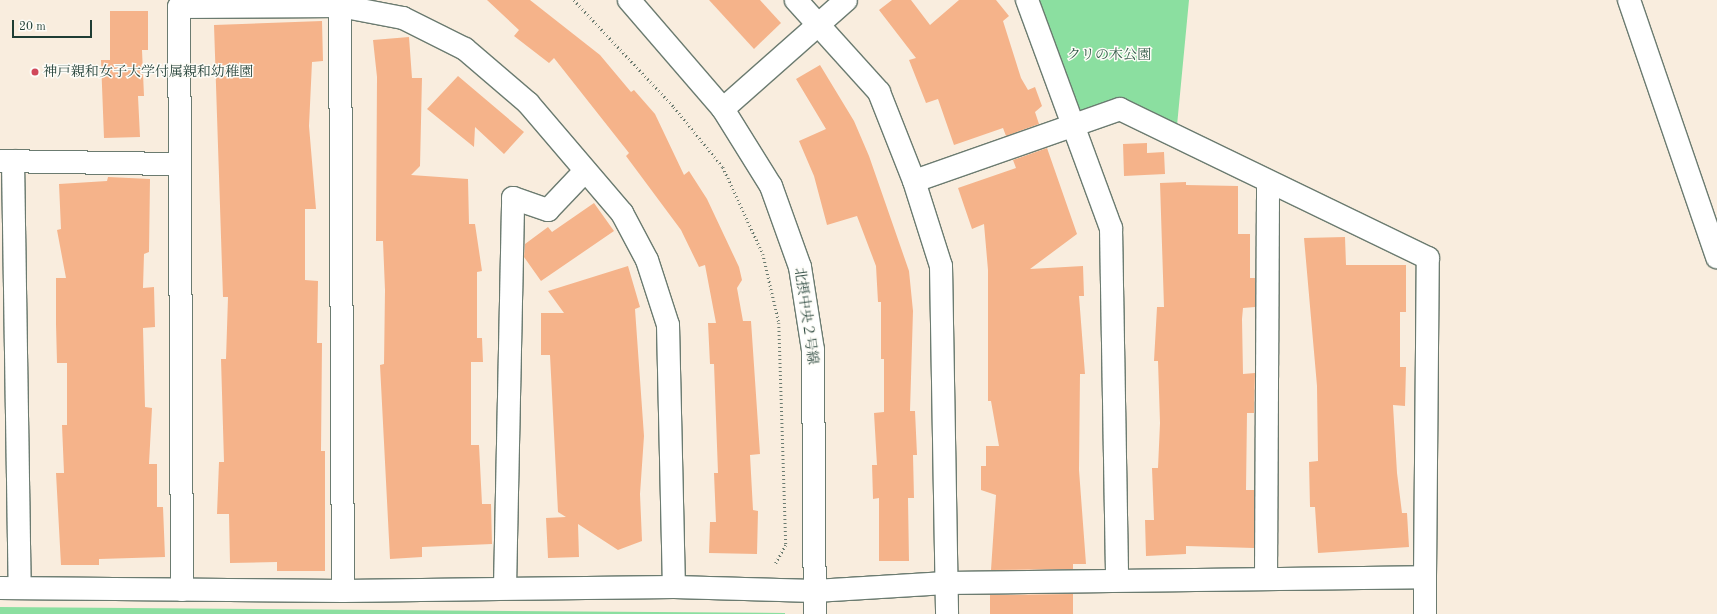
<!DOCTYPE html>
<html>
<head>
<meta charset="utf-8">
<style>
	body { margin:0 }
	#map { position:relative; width:1717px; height:614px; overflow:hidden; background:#f9edde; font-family:"Old Standard TT","Noto Serif JP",serif }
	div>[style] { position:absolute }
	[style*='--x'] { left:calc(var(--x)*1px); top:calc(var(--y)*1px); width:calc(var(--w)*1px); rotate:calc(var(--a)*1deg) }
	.green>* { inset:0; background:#8bdfa0 }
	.building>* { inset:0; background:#f5b38a }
	.path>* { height:2.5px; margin-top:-1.25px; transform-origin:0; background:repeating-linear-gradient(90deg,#6b7b70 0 1px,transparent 0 4px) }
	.roads { filter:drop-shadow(1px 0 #6b7b70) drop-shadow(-1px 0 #6b7b70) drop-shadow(0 1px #6b7b70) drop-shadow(0 -1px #6b7b70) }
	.minor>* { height:22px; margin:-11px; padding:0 11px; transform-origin:11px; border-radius:11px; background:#fff }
	.tertiary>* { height:22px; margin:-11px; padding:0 11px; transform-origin:11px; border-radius:11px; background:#fff }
	.dots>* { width:11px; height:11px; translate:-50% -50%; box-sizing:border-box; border:2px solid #fdfcf7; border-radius:50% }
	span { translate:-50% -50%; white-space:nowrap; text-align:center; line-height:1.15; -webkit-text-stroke:3px #fdfcf7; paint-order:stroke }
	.park-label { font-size:14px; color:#355d4a }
	.poi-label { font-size:14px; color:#1f3d34 }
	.left { translate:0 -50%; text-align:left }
	.street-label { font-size:14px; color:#1f3d34 }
	.scale { position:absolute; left:12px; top:20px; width:80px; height:18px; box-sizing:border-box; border:2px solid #1f3d34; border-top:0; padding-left:5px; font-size:12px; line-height:14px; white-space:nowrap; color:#1f3d34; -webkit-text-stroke:3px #fdfcf7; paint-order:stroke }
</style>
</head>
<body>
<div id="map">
	<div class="green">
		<div style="clip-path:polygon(1027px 0,1189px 0,1176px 136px,1120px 109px,1074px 125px)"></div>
		<div style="clip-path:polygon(0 607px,785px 613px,785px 614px,0 614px)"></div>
	</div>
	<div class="building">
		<div style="clip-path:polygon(487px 0,530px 0,600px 55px,631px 92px,634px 90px,655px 114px,684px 175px,689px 171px,707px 199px,739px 267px,742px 280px,737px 288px,743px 321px,751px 321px,760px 454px,750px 455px,753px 510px,758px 511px,757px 554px,709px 553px,710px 522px,716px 522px,714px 473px,718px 473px,714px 364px,710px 364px,708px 323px,716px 323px,705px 265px,699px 267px,681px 230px,626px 156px,629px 153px,554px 58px,549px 63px,514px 36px,519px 30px)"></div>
		<div style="clip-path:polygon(709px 0,760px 0,781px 23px,754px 49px)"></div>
		<div style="clip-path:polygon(892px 0,911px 0,930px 25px,959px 0,996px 0,1009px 16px,1003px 21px,1021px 78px,1028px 90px,1035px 87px,1042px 106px,1035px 112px,1039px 124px,1006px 136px,1003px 128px,954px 145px,938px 99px,926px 103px,909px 60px,916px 58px,879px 10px)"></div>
		<div style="clip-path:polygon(110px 11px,148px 11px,148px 50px,142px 50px,144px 96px,138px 96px,140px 137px,104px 138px,101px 60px,110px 60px)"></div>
		<div style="clip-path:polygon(322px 21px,323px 61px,312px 62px,309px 126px,316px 209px,305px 209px,305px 280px,318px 281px,317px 343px,322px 343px,321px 451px,325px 451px,325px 571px,277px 571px,277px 562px,230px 563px,229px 514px,217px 514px,219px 462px,224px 462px,221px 359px,226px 359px,228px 297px,223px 297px,214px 25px)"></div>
		<div style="clip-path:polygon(409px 37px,412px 78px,422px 78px,420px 166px,411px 175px,468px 179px,469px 224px,475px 224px,482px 271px,477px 272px,477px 338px,482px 338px,483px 362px,471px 362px,471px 445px,479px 445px,482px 504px,491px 504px,492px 544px,422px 547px,422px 557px,390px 559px,380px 365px,384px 364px,385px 290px,383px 241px,376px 241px,377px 77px,373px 40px)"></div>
		<div style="clip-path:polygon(820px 65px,854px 121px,869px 156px,909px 271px,913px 311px,910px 411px,915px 411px,917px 455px,913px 455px,914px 498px,908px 498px,909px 561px,879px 561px,879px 498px,873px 499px,872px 465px,877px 465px,874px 413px,884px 412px,884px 359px,881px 359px,881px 302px,878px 302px,876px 266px,857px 216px,827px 225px,814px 176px,799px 141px,826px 129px,796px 79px)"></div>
		<div style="clip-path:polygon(458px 76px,524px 132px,504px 154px,475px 127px,474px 147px,427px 109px)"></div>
		<div style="clip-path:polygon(1147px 143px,1147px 153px,1164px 152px,1165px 174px,1124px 176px,1123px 144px)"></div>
		<div style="clip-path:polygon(1047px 148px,1077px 234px,1030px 269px,1083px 266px,1084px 296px,1079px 296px,1085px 374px,1080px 374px,1079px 470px,1086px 564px,1073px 564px,1073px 569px,991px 570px,996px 495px,981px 490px,981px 466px,986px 466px,986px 446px,999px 446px,991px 401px,988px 401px,988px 270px,984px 224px,972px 229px,958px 188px,1016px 168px,1013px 160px)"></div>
		<div style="clip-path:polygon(108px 177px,150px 179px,149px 252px,144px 254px,143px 288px,154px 287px,155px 327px,143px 328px,145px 407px,152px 408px,149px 464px,157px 464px,157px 507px,163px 507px,165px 557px,99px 559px,99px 565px,61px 565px,56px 473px,64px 473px,62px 425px,67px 425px,67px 363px,57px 363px,56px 324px,56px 278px,66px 278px,57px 230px,61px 229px,59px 184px,107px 181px)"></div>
		<div style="clip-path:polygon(1186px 182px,1186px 185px,1238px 186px,1238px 234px,1250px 234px,1250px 278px,1255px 278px,1255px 307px,1243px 308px,1242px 319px,1243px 374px,1255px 373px,1254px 413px,1247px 413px,1246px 490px,1254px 490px,1254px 548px,1186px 546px,1186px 554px,1146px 556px,1145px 520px,1154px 520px,1152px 468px,1158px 468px,1160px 423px,1158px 361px,1154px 361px,1157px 307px,1164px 307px,1160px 183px)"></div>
		<div style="clip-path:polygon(594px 203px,614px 231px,541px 281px,524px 257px,525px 244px,548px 227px,552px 232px)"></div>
		<div style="clip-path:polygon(1345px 237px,1346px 265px,1406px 265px,1406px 312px,1400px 312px,1400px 367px,1406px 367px,1405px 406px,1393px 405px,1397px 473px,1402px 513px,1407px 513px,1409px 547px,1318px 553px,1315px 507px,1310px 507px,1309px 462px,1318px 461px,1317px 386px,1304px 238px)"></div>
		<div style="clip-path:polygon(628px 266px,640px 307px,635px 309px,644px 436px,640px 494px,642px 541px,618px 550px,578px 524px,579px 557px,548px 558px,546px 518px,566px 517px,558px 512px,550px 355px,541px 355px,541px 313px,564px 313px,548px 291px)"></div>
		<div style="clip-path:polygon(1073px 594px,1073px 614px,990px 614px,990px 595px)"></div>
	</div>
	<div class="path">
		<div style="--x:574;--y:0;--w:146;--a:46.9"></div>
		<div style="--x:674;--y:107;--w:77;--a:50.8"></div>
		<div style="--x:723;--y:167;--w:96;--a:65.3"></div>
		<div style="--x:763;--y:254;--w:71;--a:76.9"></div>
		<div style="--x:779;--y:323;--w:222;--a:88.2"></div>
		<div style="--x:786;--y:545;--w:23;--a:119"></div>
	</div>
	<div class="roads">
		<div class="minor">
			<div style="--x:1027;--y:0;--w:243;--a:69.8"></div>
			<div style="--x:1111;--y:228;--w:352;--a:89"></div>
			<div style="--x:1629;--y:0;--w:272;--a:71.1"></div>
			<div style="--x:340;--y:6;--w:585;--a:89.71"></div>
			<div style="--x:723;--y:109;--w:164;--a:-41.5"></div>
			<div style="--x:0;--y:161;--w:180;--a:1"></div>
			<div style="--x:13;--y:161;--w:427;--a:89.1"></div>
			<div style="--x:914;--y:181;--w:89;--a:72.4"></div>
			<div style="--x:941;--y:266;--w:348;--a:89"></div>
			<div style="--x:1266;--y:576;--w:394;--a:-89.7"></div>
			<div style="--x:0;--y:588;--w:343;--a:0.5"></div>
			<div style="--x:343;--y:591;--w:331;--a:-0.7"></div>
			<div style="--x:674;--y:587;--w:141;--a:1.6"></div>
			<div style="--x:815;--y:591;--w:131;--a:-3.5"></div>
			<div style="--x:946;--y:583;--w:479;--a:-0.7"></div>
			<div style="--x:1425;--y:577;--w:319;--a:-89.5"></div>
			<div style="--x:1428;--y:258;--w:342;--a:-154.2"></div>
			<div style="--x:1120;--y:109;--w:218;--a:160.7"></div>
			<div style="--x:914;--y:181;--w:96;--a:-111.5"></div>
			<div style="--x:879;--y:92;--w:124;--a:-132.1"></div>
			<div style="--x:505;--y:588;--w:390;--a:-88.8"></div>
			<div style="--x:513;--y:198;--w:37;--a:19"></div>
			<div style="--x:548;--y:210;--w:54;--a:-46.5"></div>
			<div style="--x:182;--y:590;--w:583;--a:-90.29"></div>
			<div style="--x:179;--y:7;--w:161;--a:-0.4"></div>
			<div style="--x:340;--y:6;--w:64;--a:10.8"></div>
			<div style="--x:403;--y:18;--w:69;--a:26.6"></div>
			<div style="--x:465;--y:49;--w:83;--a:40.6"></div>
			<div style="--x:528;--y:103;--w:145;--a:49.5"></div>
			<div style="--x:622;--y:213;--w:53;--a:62"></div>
			<div style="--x:647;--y:260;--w:68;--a:72.1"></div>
			<div style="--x:668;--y:325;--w:262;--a:88.7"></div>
			<div style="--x:1425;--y:614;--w:37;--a:-90"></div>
		</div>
		<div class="tertiary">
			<div style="--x:629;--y:0;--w:144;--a:49.2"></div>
			<div style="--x:723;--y:109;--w:91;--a:58.1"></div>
			<div style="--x:771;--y:186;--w:86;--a:70.3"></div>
			<div style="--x:800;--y:267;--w:84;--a:81.1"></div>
			<div style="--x:813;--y:350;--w:264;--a:89.6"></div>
		</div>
	</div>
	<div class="dots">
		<div style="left:35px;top:72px;background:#d1495b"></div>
	</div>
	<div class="park-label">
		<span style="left:1109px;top:55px">クリの木公園</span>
	</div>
	<div class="poi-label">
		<span class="left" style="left:43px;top:72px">神戸親和女子大学付属親和幼稚園</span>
	</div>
	<div class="street-label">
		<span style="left:806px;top:316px;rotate:82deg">北摂中央２号線</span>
	</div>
	<div class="scale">20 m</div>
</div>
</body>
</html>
